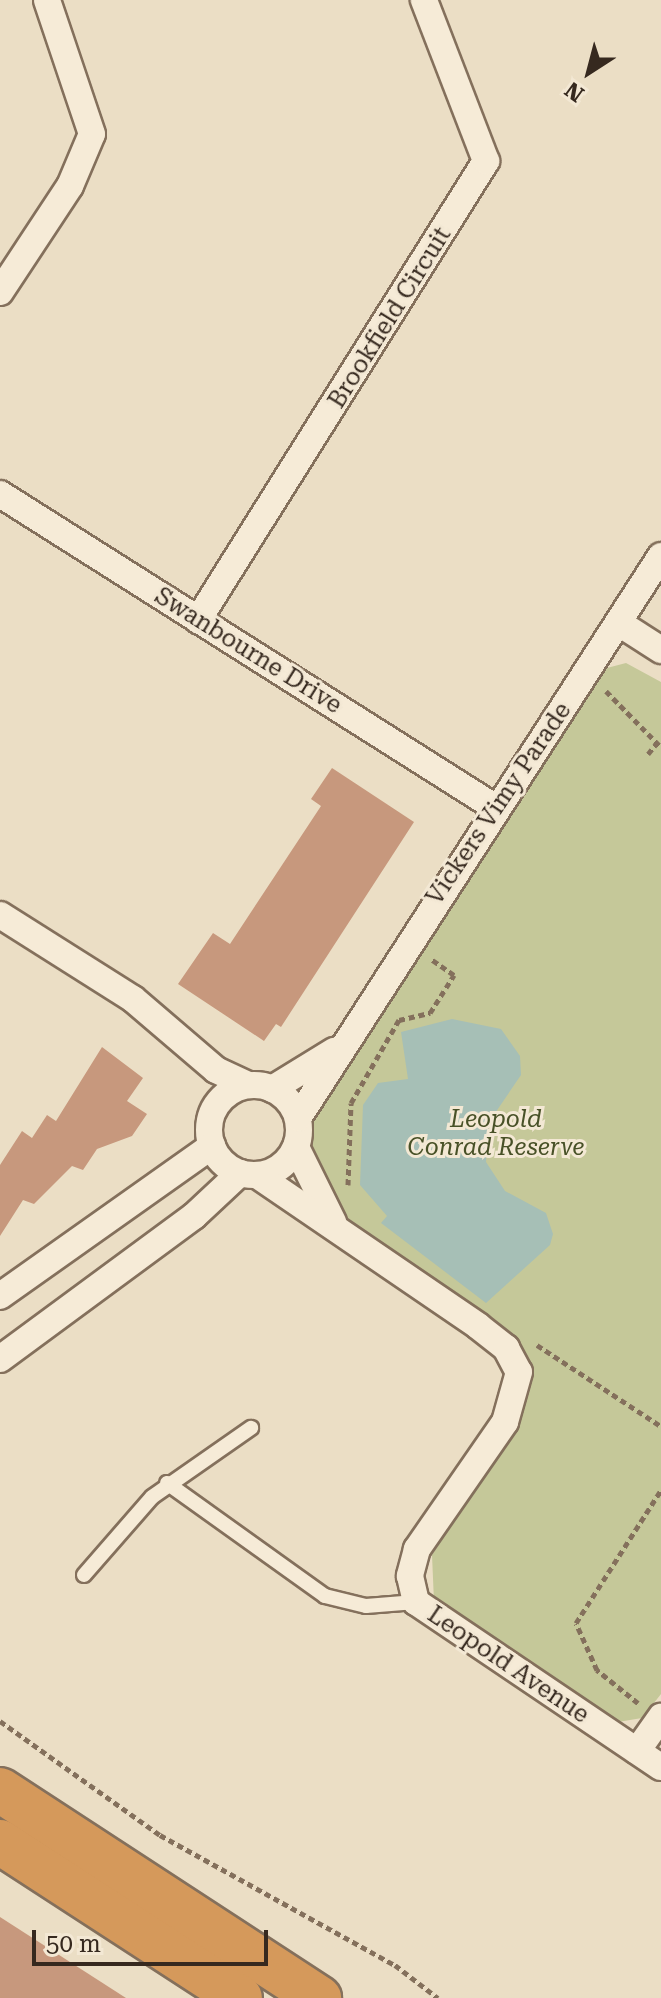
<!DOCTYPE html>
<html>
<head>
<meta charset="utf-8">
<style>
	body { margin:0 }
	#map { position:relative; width:661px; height:1998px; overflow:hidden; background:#ebdec5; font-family:"Roboto Serif",serif }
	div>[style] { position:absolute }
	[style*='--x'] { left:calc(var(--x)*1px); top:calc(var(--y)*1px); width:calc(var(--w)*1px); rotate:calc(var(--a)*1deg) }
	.green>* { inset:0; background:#c5c899 }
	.water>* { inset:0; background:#a6bfb6 }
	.building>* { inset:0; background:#c7987d }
	.path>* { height:5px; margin-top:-2.5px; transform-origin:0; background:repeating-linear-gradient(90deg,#84705c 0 6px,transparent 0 10px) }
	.roads { filter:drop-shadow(2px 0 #84705c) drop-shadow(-2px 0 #84705c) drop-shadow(0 2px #84705c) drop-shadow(0 -2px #84705c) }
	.lane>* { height:14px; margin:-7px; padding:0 7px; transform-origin:7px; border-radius:7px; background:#f6ebd7 }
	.street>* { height:26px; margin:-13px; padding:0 13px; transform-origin:13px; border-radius:13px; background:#f6ebd7 }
	.street>.ring { margin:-13px; padding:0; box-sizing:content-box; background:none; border:26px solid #f6ebd7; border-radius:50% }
	.highway>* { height:44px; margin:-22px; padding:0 22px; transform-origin:22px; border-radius:22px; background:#d5995b }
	span { translate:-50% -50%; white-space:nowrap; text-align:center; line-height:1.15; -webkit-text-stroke:6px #f3e8d4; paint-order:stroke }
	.street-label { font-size:24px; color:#36291f }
	.park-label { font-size:24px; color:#485127; font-style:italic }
	.north { position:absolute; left:549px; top:32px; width:80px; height:80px; -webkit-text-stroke:6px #f3e8d4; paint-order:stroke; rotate:216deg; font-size:22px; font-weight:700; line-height:32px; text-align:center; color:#36291f }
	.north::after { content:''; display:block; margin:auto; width:28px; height:36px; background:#36291f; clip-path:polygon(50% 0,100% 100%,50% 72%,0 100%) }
	.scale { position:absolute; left:32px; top:1930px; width:236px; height:36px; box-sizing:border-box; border:4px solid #36291f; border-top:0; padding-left:10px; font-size:24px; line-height:28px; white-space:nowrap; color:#36291f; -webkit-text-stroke:6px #f3e8d4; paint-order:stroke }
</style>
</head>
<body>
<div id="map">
	<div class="green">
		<div style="clip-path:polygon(626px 663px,661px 682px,661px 1694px,642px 1718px,612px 1723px,434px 1602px,432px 1555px,525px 1407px,526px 1363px,352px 1238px,300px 1155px,306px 1120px,603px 669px)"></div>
	</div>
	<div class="water">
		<div style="clip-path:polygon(452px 1019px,501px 1029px,520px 1056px,521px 1075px,489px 1122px,486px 1162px,505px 1191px,546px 1213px,553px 1234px,550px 1245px,486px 1303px,381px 1223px,387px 1216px,360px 1185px,363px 1105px,378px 1083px,408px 1079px,401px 1032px)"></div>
	</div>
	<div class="building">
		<div style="clip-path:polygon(332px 768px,414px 822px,281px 1027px,276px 1024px,264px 1041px,178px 984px,213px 933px,230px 944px,321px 806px,311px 799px)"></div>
		<div style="clip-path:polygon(102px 1047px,143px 1078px,127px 1101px,147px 1114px,132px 1136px,97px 1149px,83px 1170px,72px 1166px,34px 1204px,23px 1200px,0 1236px,0 1165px,22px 1131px,32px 1138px,47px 1115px,56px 1121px)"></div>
		<div style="clip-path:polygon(0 1917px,126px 1998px,0 1998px)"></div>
	</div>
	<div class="path">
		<div style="--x:606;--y:691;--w:78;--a:45.5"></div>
		<div style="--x:648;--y:754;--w:14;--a:-51"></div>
		<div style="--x:348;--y:1185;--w:82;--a:-87.9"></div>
		<div style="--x:351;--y:1103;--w:96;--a:-60"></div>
		<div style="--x:399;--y:1020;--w:32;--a:-13"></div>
		<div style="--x:430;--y:1013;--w:45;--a:-57.7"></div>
		<div style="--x:454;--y:975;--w:28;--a:-145"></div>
		<div style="--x:537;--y:1345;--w:148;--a:33.2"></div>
		<div style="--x:638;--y:1703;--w:53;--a:-141.2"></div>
		<div style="--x:597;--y:1670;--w:51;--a:-114.1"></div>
		<div style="--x:576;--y:1623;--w:158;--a:-57.4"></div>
		<div style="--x:0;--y:1721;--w:196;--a:35.5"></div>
		<div style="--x:160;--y:1835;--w:269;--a:29"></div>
		<div style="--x:395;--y:1965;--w:54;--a:37.5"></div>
	</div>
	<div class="roads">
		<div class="lane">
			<div style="--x:167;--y:1483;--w:194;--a:35.6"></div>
			<div style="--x:325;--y:1596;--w:42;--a:13.7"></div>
			<div style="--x:366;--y:1606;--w:50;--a:-4.6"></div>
			<div style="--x:84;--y:1575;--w:103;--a:-48.9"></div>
			<div style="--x:152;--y:1497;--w:121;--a:-34.9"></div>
		</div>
		<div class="street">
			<div style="--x:0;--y:292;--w:127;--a:-56.6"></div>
			<div style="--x:70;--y:186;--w:56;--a:-67.1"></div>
			<div style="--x:92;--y:134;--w:141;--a:-108.6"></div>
			<div style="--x:0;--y:494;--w:587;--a:32.34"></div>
			<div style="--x:198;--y:620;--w:542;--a:-57.89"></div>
			<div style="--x:486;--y:161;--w:173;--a:-111.1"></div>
			<div style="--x:619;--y:623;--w:50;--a:32.7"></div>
			<div style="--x:0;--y:915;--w:157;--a:32.3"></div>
			<div style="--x:133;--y:999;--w:109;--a:40.5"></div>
			<div style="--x:216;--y:1070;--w:35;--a:25"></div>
			<div class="ring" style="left:209px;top:1085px;width:64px;height:64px"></div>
			<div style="--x:272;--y:1089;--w:73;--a:-31.5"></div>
			<div style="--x:298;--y:1118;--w:669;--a:-57.14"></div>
			<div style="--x:296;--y:1147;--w:84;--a:63.7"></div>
			<div style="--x:257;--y:1175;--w:268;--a:34.3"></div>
			<div style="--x:478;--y:1326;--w:36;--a:38"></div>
			<div style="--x:506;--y:1348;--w:27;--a:62"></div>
			<div style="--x:519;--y:1372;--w:52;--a:105.6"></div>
			<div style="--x:505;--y:1422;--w:155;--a:124.7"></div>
			<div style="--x:417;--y:1549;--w:28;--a:105"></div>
			<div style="--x:410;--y:1576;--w:27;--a:77"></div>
			<div style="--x:416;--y:1602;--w:295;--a:34"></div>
			<div style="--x:0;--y:1296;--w:260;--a:-35.3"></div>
			<div style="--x:0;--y:1359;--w:241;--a:-36.4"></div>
			<div style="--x:194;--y:1216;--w:63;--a:-43.1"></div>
			<div style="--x:637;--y:1751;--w:42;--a:-54.8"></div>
		</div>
		<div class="highway">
			<div style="--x:0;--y:1790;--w:381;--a:33.1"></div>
			<div style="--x:0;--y:1842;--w:286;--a:33"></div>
		</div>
	</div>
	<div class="street-label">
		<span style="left:390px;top:318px;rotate:-58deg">Brookfield Circuit</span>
		<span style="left:248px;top:651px;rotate:32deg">Swanbourne Drive</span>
		<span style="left:499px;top:804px;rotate:-56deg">Vickers Vimy Parade</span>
		<span style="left:508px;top:1665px;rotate:34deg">Leopold Avenue</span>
	</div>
	<div class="park-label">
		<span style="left:496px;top:1134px">Leopold<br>Conrad Reserve</span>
	</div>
	<div class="north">N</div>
	<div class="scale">50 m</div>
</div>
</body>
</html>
